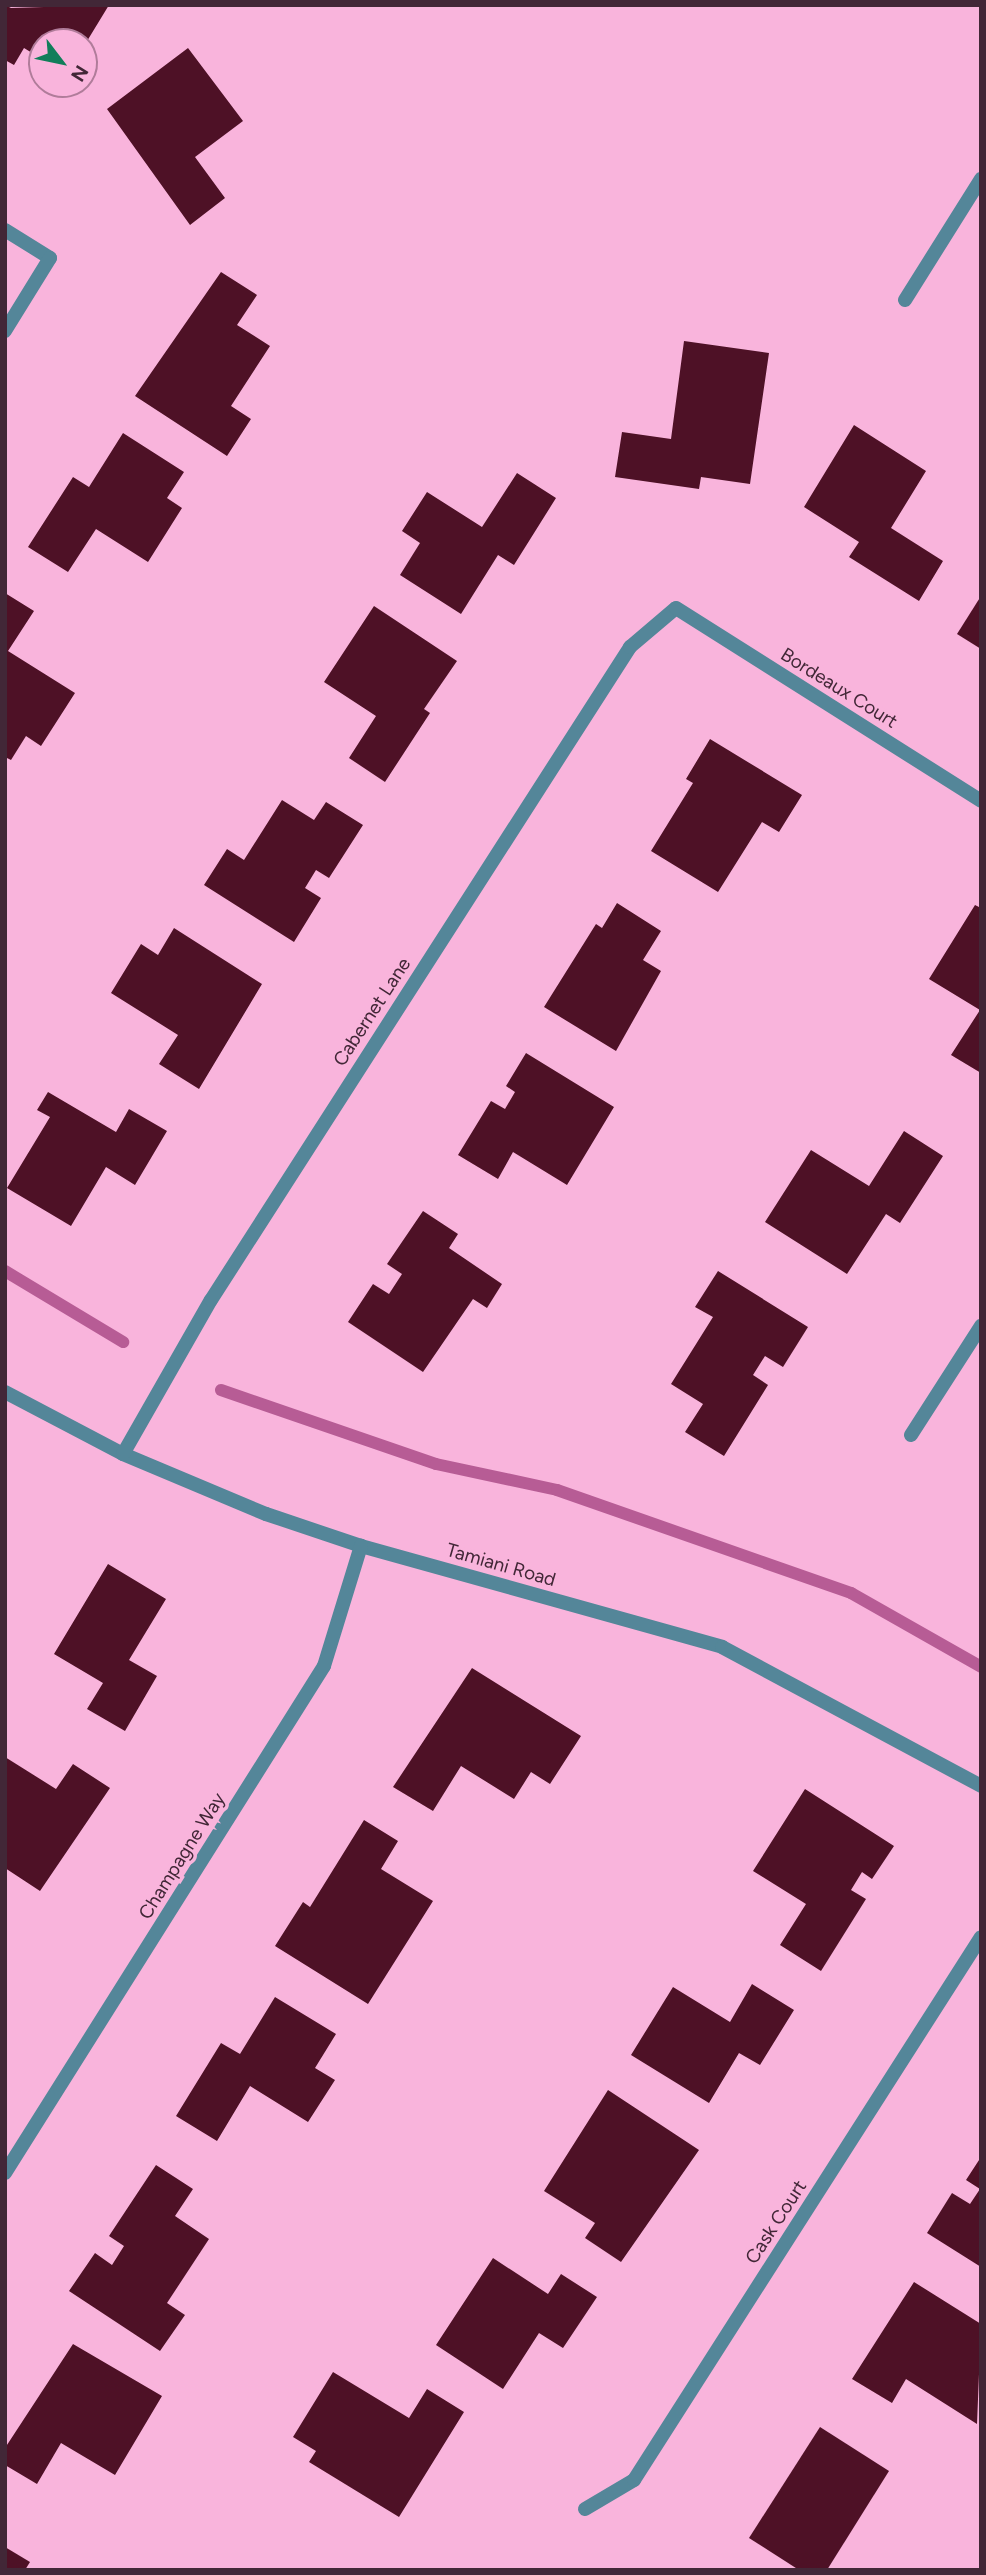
<!DOCTYPE html>
<html>
<head>
<meta charset="utf-8">
<style>
	body { margin:0 }
	#map { position:relative; width:986px; height:2575px; overflow:hidden; background:#f9b4dc; font-family:Figtree,sans-serif }
	div>[style] { position:absolute }
	[style*='--x'] { left:calc(var(--x)*1px); top:calc(var(--y)*1px); width:calc(var(--w)*1px); rotate:calc(var(--a)*1deg) }
	.stream>* { height:12px; margin:-6px; padding:0 6px; transform-origin:6px; border-radius:6px; background:#b75c95 }
	.building>* { inset:0; background:#4e1126 }
	.street>* { height:14px; margin:-7px; padding:0 7px; transform-origin:7px; border-radius:7px; background:#548699 }
	span { translate:-50% -50%; white-space:nowrap; text-align:center; line-height:1.15; -webkit-text-stroke:7px #f9b4dc; paint-order:stroke }
	.street-label { font-size:19px; color:#422737 }
	.frame { position:absolute; inset:0; border:7px solid #422737; pointer-events:none }
	.north { position:absolute; left:28px; top:28px; width:70px; height:70px; box-sizing:border-box; background:#f9b4dc; border:2px solid #b07c9a; border-radius:50%; rotate:122deg; font-size:19px; font-weight:700; line-height:28px; text-align:center; color:#422737 }
	.north::after { content:''; display:block; margin:auto; width:24px; height:32px; background:#117e5a; clip-path:polygon(50% 0,100% 100%,50% 72%,0 100%) }
</style>
</head>
<body>
<div id="map">
	<div class="stream">
		<div style="--x:5;--y:1271;--w:138;--a:31"></div>
		<div style="--x:221;--y:1390;--w:227;--a:19"></div>
		<div style="--x:436;--y:1464;--w:124;--a:12.1"></div>
		<div style="--x:557;--y:1490;--w:312;--a:19.3"></div>
		<div style="--x:851;--y:1593;--w:150;--a:29.6"></div>
	</div>
	<div class="building">
		<div style="clip-path:polygon(5px 5px,11px 8px,109px 5px,84px 46px,84px 42px,42px 42px,42px 59px,24px 48px,14px 65px,5px 60px)"></div>
		<div style="clip-path:polygon(188px 48px,243px 121px,195px 157px,225px 198px,190px 225px,107px 109px)"></div>
		<div style="clip-path:polygon(221px 272px,257px 295px,237px 325px,270px 346px,231px 406px,251px 419px,227px 456px,135px 396px)"></div>
		<div style="clip-path:polygon(684px 341px,769px 353px,750px 484px,701px 477px,699px 489px,615px 477px,622px 432px,671px 439px)"></div>
		<div style="clip-path:polygon(854px 425px,926px 471px,891px 528px,943px 561px,919px 601px,849px 557px,859px 542px,804px 507px)"></div>
		<div style="clip-path:polygon(123px 433px,184px 472px,167px 498px,182px 508px,148px 562px,96px 529px,68px 572px,28px 547px,73px 477px,89px 487px)"></div>
		<div style="clip-path:polygon(517px 473px,556px 498px,514px 565px,498px 555px,461px 614px,400px 575px,420px 543px,402px 531px,427px 492px,482px 527px)"></div>
		<div style="clip-path:polygon(5px 593px,34px 611px,8px 651px,75px 693px,41px 746px,26px 736px,11px 760px,5px 757px)"></div>
		<div style="clip-path:polygon(981px 596px,981px 649px,957px 634px)"></div>
		<div style="clip-path:polygon(374px 606px,457px 661px,424px 709px,430px 713px,385px 782px,349px 758px,376px 716px,324px 682px)"></div>
		<div style="clip-path:polygon(710px 739px,802px 795px,779px 832px,762px 822px,718px 892px,651px 851px,693px 783px,686px 779px)"></div>
		<div style="clip-path:polygon(282px 800px,314px 820px,326px 802px,363px 825px,329px 878px,316px 870px,305px 888px,321px 898px,294px 942px,204px 885px,227px 849px,244px 860px)"></div>
		<div style="clip-path:polygon(617px 903px,661px 931px,643px 960px,661px 971px,616px 1051px,544px 1007px,596px 924px,602px 928px)"></div>
		<div style="clip-path:polygon(975px 905px,981px 908px,981px 1073px,951px 1055px,980px 1010px,929px 979px)"></div>
		<div style="clip-path:polygon(174px 928px,262px 984px,199px 1089px,159px 1064px,178px 1035px,111px 993px,141px 944px,158px 955px)"></div>
		<div style="clip-path:polygon(526px 1053px,614px 1107px,567px 1185px,513px 1152px,498px 1179px,458px 1155px,491px 1101px,505px 1109px,515px 1092px,506px 1086px)"></div>
		<div style="clip-path:polygon(48px 1092px,116px 1132px,129px 1109px,167px 1131px,135px 1185px,106px 1167px,71px 1226px,7px 1188px,50px 1117px,37px 1110px)"></div>
		<div style="clip-path:polygon(904px 1131px,943px 1156px,900px 1223px,886px 1214px,847px 1274px,765px 1222px,811px 1150px,869px 1186px)"></div>
		<div style="clip-path:polygon(423px 1211px,458px 1234px,449px 1248px,502px 1284px,487px 1308px,473px 1299px,423px 1372px,348px 1322px,373px 1284px,389px 1294px,402px 1274px,387px 1264px)"></div>
		<div style="clip-path:polygon(718px 1271px,808px 1327px,783px 1367px,765px 1356px,753px 1375px,768px 1385px,724px 1456px,685px 1432px,703px 1404px,671px 1384px,713px 1317px,695px 1307px)"></div>
		<div style="clip-path:polygon(108px 1564px,166px 1599px,129px 1660px,157px 1676px,125px 1731px,87px 1709px,103px 1683px,54px 1654px)"></div>
		<div style="clip-path:polygon(472px 1668px,581px 1736px,550px 1784px,531px 1772px,514px 1799px,461px 1766px,433px 1811px,393px 1787px)"></div>
		<div style="clip-path:polygon(5px 1757px,56px 1789px,73px 1764px,110px 1788px,40px 1891px,5px 1868px)"></div>
		<div style="clip-path:polygon(805px 1789px,894px 1846px,872px 1879px,862px 1872px,851px 1890px,866px 1899px,821px 1971px,780px 1945px,806px 1904px,753px 1871px)"></div>
		<div style="clip-path:polygon(364px 1820px,398px 1841px,381px 1869px,433px 1901px,368px 2004px,275px 1946px,303px 1902px,310px 1907px)"></div>
		<div style="clip-path:polygon(752px 1984px,794px 2010px,760px 2065px,739px 2053px,709px 2103px,631px 2055px,673px 1987px,730px 2022px)"></div>
		<div style="clip-path:polygon(275px 1997px,336px 2034px,315px 2068px,335px 2080px,308px 2122px,250px 2086px,217px 2141px,176px 2116px,221px 2043px,240px 2054px)"></div>
		<div style="clip-path:polygon(608px 2090px,699px 2150px,621px 2262px,585px 2238px,595px 2223px,544px 2191px)"></div>
		<div style="clip-path:polygon(981px 2157px,981px 2267px,927px 2233px,952px 2193px,970px 2204px,980px 2189px,966px 2180px)"></div>
		<div style="clip-path:polygon(156px 2165px,193px 2189px,175px 2216px,209px 2239px,167px 2303px,185px 2315px,160px 2351px,69px 2291px,95px 2253px,112px 2265px,124px 2246px,109px 2236px)"></div>
		<div style="clip-path:polygon(493px 2258px,548px 2294px,561px 2274px,597px 2297px,563px 2348px,539px 2333px,503px 2389px,436px 2345px)"></div>
		<div style="clip-path:polygon(914px 2282px,981px 2324px,977px 2424px,906px 2379px,892px 2403px,852px 2379px)"></div>
		<div style="clip-path:polygon(73px 2344px,162px 2396px,115px 2475px,61px 2443px,37px 2484px,5px 2465px,5px 2448px)"></div>
		<div style="clip-path:polygon(333px 2372px,409px 2418px,427px 2389px,464px 2412px,399px 2517px,309px 2462px,316px 2451px,293px 2437px)"></div>
		<div style="clip-path:polygon(820px 2427px,889px 2471px,827px 2570px,799px 2570px,749px 2538px)"></div>
		<div style="clip-path:polygon(5px 2547px,30px 2562px,25px 2570px,5px 2570px)"></div>
	</div>
	<div class="street">
		<div style="--x:5;--y:230;--w:53;--a:31.9"></div>
		<div style="--x:50;--y:258;--w:86;--a:121.7"></div>
		<div style="--x:905;--y:300;--w:143;--a:-57.9"></div>
		<div style="--x:5;--y:1392;--w:133;--a:27.7"></div>
		<div style="--x:123;--y:1454;--w:155;--a:22.8"></div>
		<div style="--x:266;--y:1514;--w:100;--a:18.6"></div>
		<div style="--x:361;--y:1546;--w:375;--a:15.6"></div>
		<div style="--x:722;--y:1647;--w:294;--a:28.2"></div>
		<div style="--x:911;--y:1435;--w:130;--a:-57.3"></div>
		<div style="--x:123;--y:1454;--w:177;--a:-60.3"></div>
		<div style="--x:211;--y:1300;--w:776;--a:-57.31"></div>
		<div style="--x:630;--y:647;--w:60;--a:-40.3"></div>
		<div style="--x:676;--y:608;--w:361;--a:32.3"></div>
		<div style="--x:5;--y:2173;--w:599;--a:-57.82"></div>
		<div style="--x:324;--y:1666;--w:126;--a:-72.9"></div>
		<div style="--x:585;--y:2509;--w:57;--a:-30.6"></div>
		<div style="--x:634;--y:2480;--w:644;--a:-57.42"></div>
	</div>
	<div class="street-label">
		<span style="left:839px;top:688px;rotate:32deg">Bordeaux Court</span>
		<span style="left:372px;top:1012px;rotate:-57deg">Cabernet Lane</span>
		<span style="left:501px;top:1565px;rotate:16deg">Tamiani Road</span>
		<span style="left:182px;top:1856px;rotate:-58deg">Champagne Way</span>
		<span style="left:776px;top:2222px;rotate:-57deg">Cask Court</span>
	</div>
	<div class="frame"></div>
	<div class="north">N</div>
</div>
</body>
</html>
